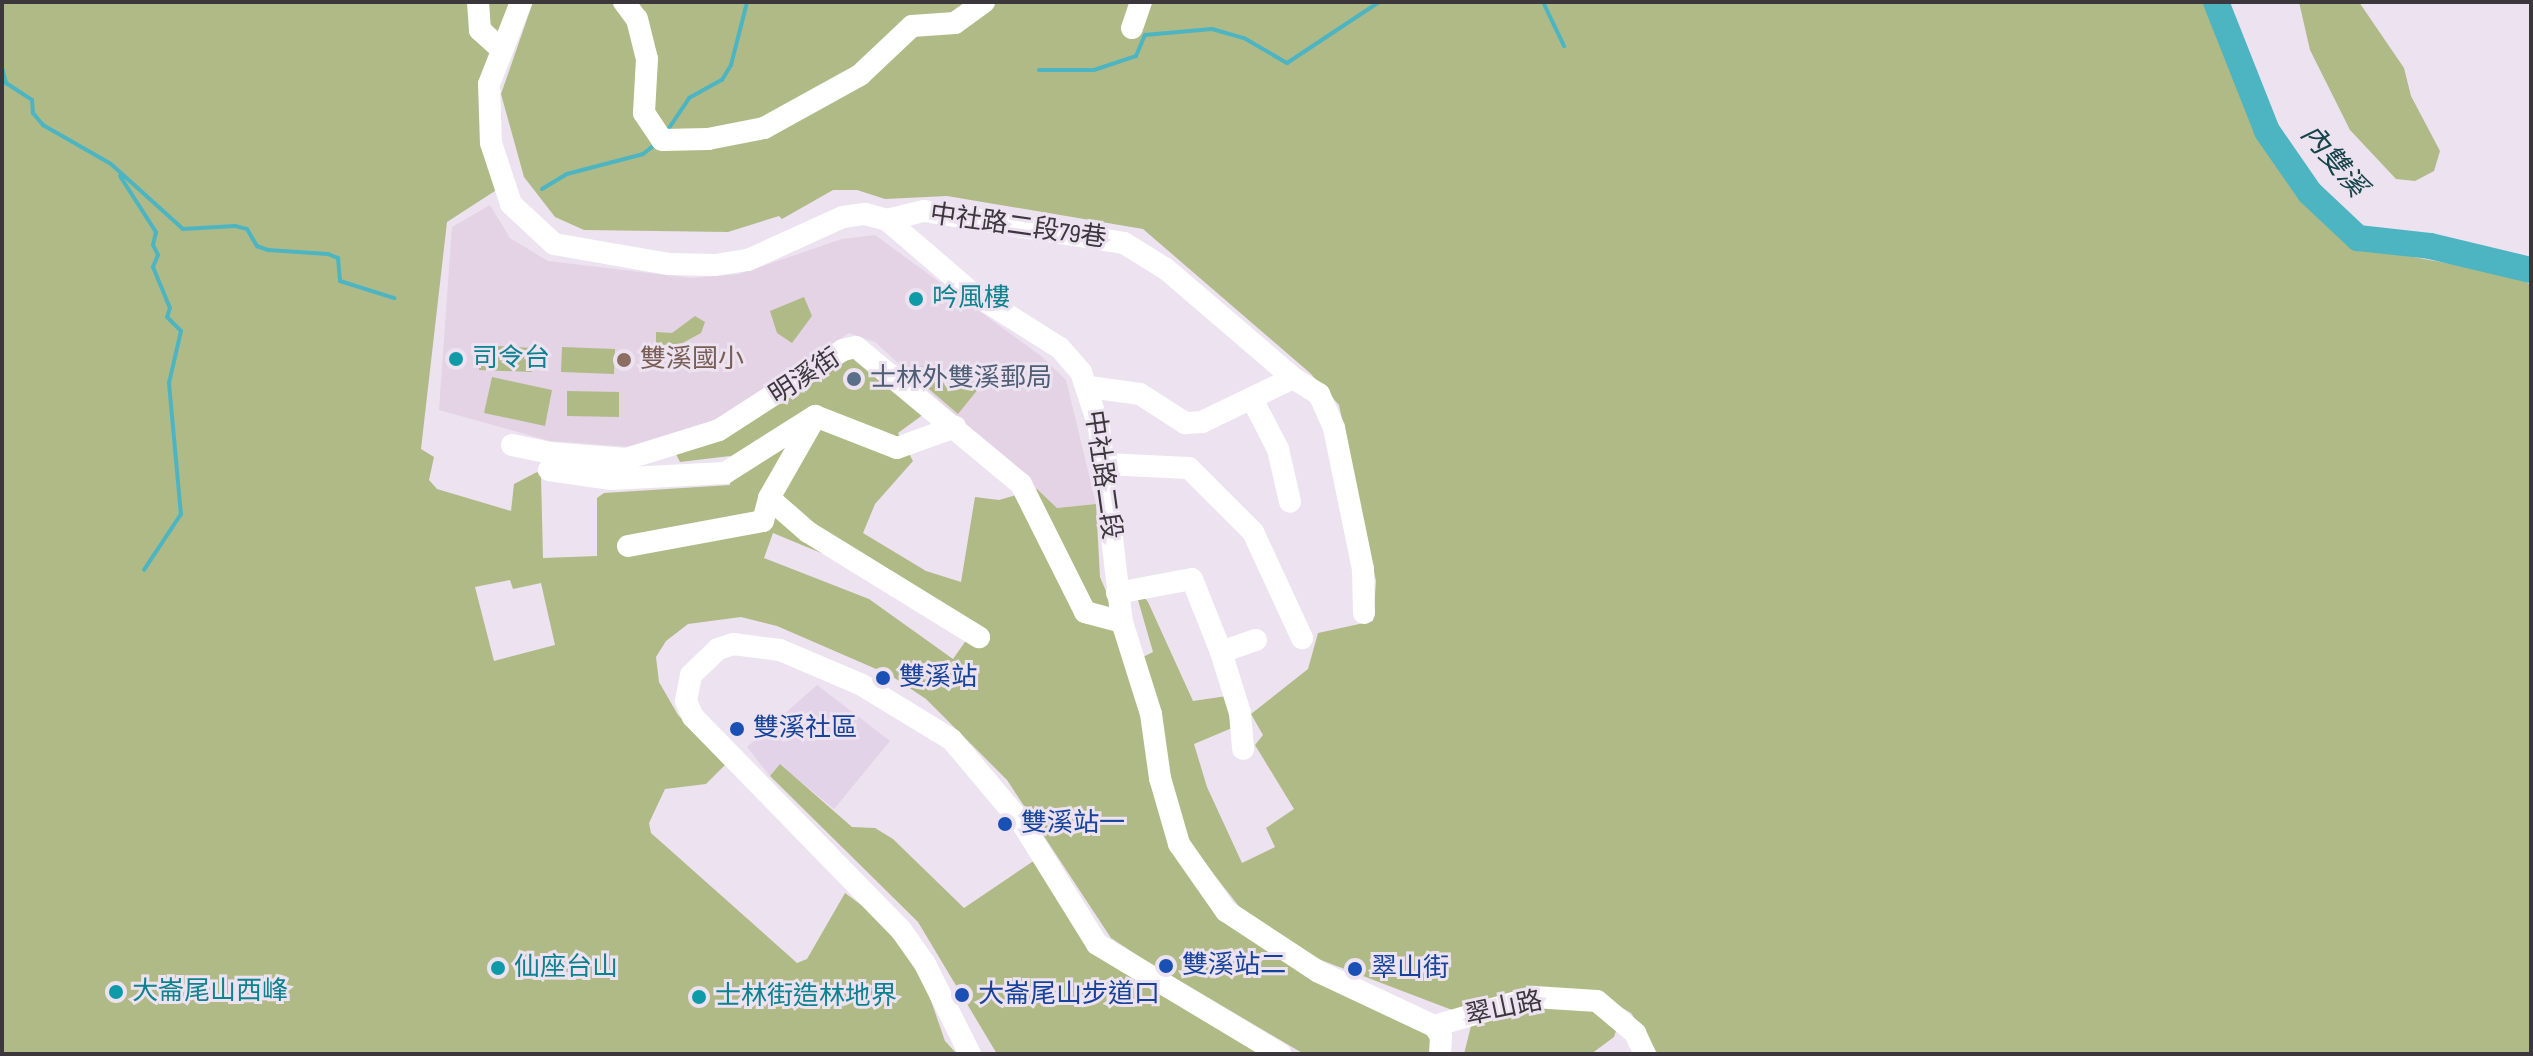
<!DOCTYPE html>
<html>
<head>
<meta charset="utf-8">
<style>
	body { margin:0 }
	#map { position:relative; width:2533px; height:1056px; overflow:hidden; background:#ede2f0; font-family:"Sofia Sans Condensed","Noto Sans TC",sans-serif }
	div>[style] { position:absolute }
	[style*='--x'] { left:calc(var(--x)*1px); top:calc(var(--y)*1px); width:calc(var(--w)*1px); rotate:calc(var(--a)*1deg) }
	.built>* { inset:0; background:#e3d3e8 }
	.education>* { inset:0; background:#e4d3e5 }
	.green>* { inset:0; background:#b0ba87 }
	.stream>* { height:4px; margin:-2px; padding:0 2px; transform-origin:2px; border-radius:2px; background:#4db5c2 }
	.river>* { height:26px; margin:-13px; padding:0 13px; transform-origin:13px; border-radius:13px; background:#4db5c2 }
	.minor>* { height:22px; margin:-11px; padding:0 11px; transform-origin:11px; border-radius:11px; background:#fff }
	.dots>* { width:22px; height:22px; translate:-50% -50%; box-sizing:border-box; border:4px solid #ede2f0; border-radius:50% }
	span { translate:-50% -50%; white-space:nowrap; text-align:center; line-height:1.15; -webkit-text-stroke:6px #ede2f0; paint-order:stroke }
	.street-label { font-size:26px; color:#3b373d }
	.culture-label { font-size:26px; color:#0d838f }
	.left { translate:0 -50%; text-align:left }
	.education-label { font-size:26px; color:#785e54 }
	.service-label { font-size:26px; color:#4e5e75 }
	.transit-label { font-size:26px; color:#164399 }
	.water-label { font-size:28px; color:#15444a; font-style:italic }
	.frame { position:absolute; inset:0; border:4px solid #3b373d; pointer-events:none }
</style>
</head>
<body>
<div id="map">
	<div class="built">
		<div style="clip-path:polygon(817px 685px,890px 741px,834px 809px,780px 765px,770px 776px,747px 747px)"></div>
	</div>
	<div class="education">
		<div style="clip-path:polygon(490px 205px,510px 238px,548px 261px,691px 278px,739px 274px,842px 239px,875px 235px,1041px 356px,1066px 380px,1096px 504px,1057px 508px,875px 342px,849px 333px,724px 417px,631px 447px,550px 441px,439px 410px,452px 227px)"></div>
	</div>
	<div class="green">
		<div style="clip-path:polygon(evenodd,2px 2px,517px 2px,494px 57px,498px 189px,447px 222px,421px 449px,434px 457px,429px 480px,437px 489px,511px 511px,514px 484px,537px 472px,541px 476px,543px 558px,597px 556px,597px 498px,604px 493px,730px 485px,730px 456px,680px 462px,675px 452px,852px 356px,924px 414px,898px 433px,913px 461px,875px 504px,863px 533px,926px 571px,961px 582px,975px 497px,999px 500px,1037px 489px,1057px 508px,1096px 504px,1100px 577px,1116px 615px,1197px 883px,1434px 1037px,1432px 1054px,1304px 1054px,1146px 961px,1111px 938px,1007px 780px,926px 699px,890px 675px,777px 626px,741px 617px,688px 624px,666px 641px,656px 657px,659px 682px,678px 715px,725px 765px,706px 784px,665px 789px,649px 823px,651px 833px,797px 963px,807px 959px,845px 893px,876px 916px,921px 972px,945px 1041px,957px 1054px,2px 1054px,2px 2px,773px 533px,838px 560px,967px 639px,953px 659px,869px 599px,764px 558px,773px 533px,2px 2px,510px 580px,513px 589px,541px 583px,555px 645px,494px 661px,475px 587px,510px 580px)"></div>
		<div style="clip-path:polygon(533px 2px,2208px 2px,2283px 173px,2296px 195px,2326px 224px,2353px 246px,2517px 276px,2531px 285px,2531px 1054px,1658px 1054px,1631px 1013px,1603px 997px,1460px 1013px,1300px 952px,1241px 909px,1194px 849px,1177px 816px,1137px 660px,1153px 652px,1138px 600px,1143px 595px,1148px 602px,1193px 701px,1227px 696px,1232px 728px,1194px 744px,1207px 787px,1242px 863px,1275px 847px,1266px 828px,1294px 809px,1255px 745px,1263px 735px,1251px 714px,1308px 669px,1318px 633px,1373px 621px,1376px 581px,1339px 405px,1310px 373px,1143px 229px,947px 196px,885px 199px,857px 190px,833px 190px,782px 219px,779px 216px,728px 232px,584px 230px,555px 217px,524px 177px,501px 94px)"></div>
		<div style="clip-path:polygon(2299px 2px,2359px 2px,2404px 68px,2411px 96px,2440px 151px,2434px 171px,2415px 181px,2396px 179px,2350px 130px,2310px 50px)"></div>
		<div style="clip-path:polygon(804px 297px,812px 316px,792px 343px,777px 333px,770px 311px)"></div>
		<div style="clip-path:polygon(695px 316px,705px 322px,701px 333px,677px 346px,656px 344px,656px 332px,672px 333px)"></div>
		<div style="clip-path:polygon(480px 345px,532px 348px,532px 372px,479px 370px)"></div>
		<div style="clip-path:polygon(562px 347px,615px 349px,614px 374px,561px 372px)"></div>
		<div style="clip-path:polygon(922px 366px,947px 386px,958px 372px,979px 388px,958px 414px,914px 376px)"></div>
		<div style="clip-path:polygon(492px 377px,552px 390px,545px 426px,484px 413px)"></div>
		<div style="clip-path:polygon(567px 391px,619px 392px,619px 417px,567px 416px)"></div>
		<div style="clip-path:polygon(780px 764px,852px 827px,875px 828px,893px 839px,964px 908px,1035px 860px,1072px 921px,1266px 1054px,997px 1054px,918px 922px,770px 776px)"></div>
		<div style="clip-path:polygon(1534px 1002px,1594px 1008px,1616px 1031px,1614px 1037px,1591px 1054px,1464px 1054px,1471px 1026px)"></div>
	</div>
	<div class="stream">
		<div style="--x:1543;--y:2;--w:49;--a:64.5"></div>
		<div style="--x:2;--y:68;--w:16;--a:75"></div>
		<div style="--x:6;--y:83;--w:31;--a:33"></div>
		<div style="--x:32;--y:100;--w:13;--a:86"></div>
		<div style="--x:33;--y:113;--w:16;--a:50"></div>
		<div style="--x:43;--y:125;--w:78;--a:29.8"></div>
		<div style="--x:111;--y:164;--w:97;--a:42.1"></div>
		<div style="--x:183;--y:229;--w:52;--a:-3.3"></div>
		<div style="--x:235;--y:226;--w:12;--a:14"></div>
		<div style="--x:247;--y:229;--w:20;--a:60"></div>
		<div style="--x:257;--y:246;--w:12;--a:20"></div>
		<div style="--x:268;--y:250;--w:60;--a:3.8"></div>
		<div style="--x:328;--y:254;--w:11;--a:22"></div>
		<div style="--x:338;--y:258;--w:23;--a:85"></div>
		<div style="--x:340;--y:281;--w:57;--a:17.5"></div>
		<div style="--x:1039;--y:70;--w:55;--a:0"></div>
		<div style="--x:1094;--y:70;--w:44;--a:-18.4"></div>
		<div style="--x:1136;--y:56;--w:23;--a:-67"></div>
		<div style="--x:1145;--y:35;--w:67;--a:-5.1"></div>
		<div style="--x:1212;--y:29;--w:33;--a:16"></div>
		<div style="--x:1244;--y:38;--w:50;--a:30.2"></div>
		<div style="--x:1287;--y:63;--w:110;--a:-33.5"></div>
		<div style="--x:667;--y:131;--w:40;--a:-56"></div>
		<div style="--x:689;--y:98;--w:38;--a:-29"></div>
		<div style="--x:722;--y:80;--w:17;--a:-59"></div>
		<div style="--x:731;--y:65;--w:65;--a:-75.7"></div>
		<div style="--x:120;--y:176;--w:67;--a:57.3"></div>
		<div style="--x:156;--y:232;--w:13;--a:103"></div>
		<div style="--x:153;--y:245;--w:11;--a:63"></div>
		<div style="--x:158;--y:255;--w:13;--a:113"></div>
		<div style="--x:153;--y:267;--w:44;--a:67.5"></div>
		<div style="--x:170;--y:308;--w:9;--a:108"></div>
		<div style="--x:167;--y:317;--w:20;--a:45"></div>
		<div style="--x:181;--y:331;--w:53;--a:103"></div>
		<div style="--x:169;--y:383;--w:132;--a:84.8"></div>
		<div style="--x:181;--y:514;--w:67;--a:123.5"></div>
		<div style="--x:542;--y:189;--w:29;--a:-31"></div>
		<div style="--x:567;--y:174;--w:79;--a:-14.7"></div>
		<div style="--x:643;--y:154;--w:16;--a:-38"></div>
	</div>
	<div class="river">
		<div style="--x:2216;--y:2;--w:139;--a:68.4"></div>
		<div style="--x:2267;--y:131;--w:75;--a:55.3"></div>
		<div style="--x:2310;--y:193;--w:66;--a:43.2"></div>
		<div style="--x:2358;--y:238;--w:72;--a:6.3"></div>
		<div style="--x:2430;--y:246;--w:104;--a:13.4"></div>
	</div>
	<div class="minor">
		<div style="--x:478;--y:2;--w:28;--a:86"></div>
		<div style="--x:480;--y:30;--w:27;--a:42"></div>
		<div style="--x:521;--y:2;--w:88;--a:111.3"></div>
		<div style="--x:489;--y:84;--w:59;--a:88.1"></div>
		<div style="--x:491;--y:143;--w:64;--a:71.8"></div>
		<div style="--x:511;--y:204;--w:59;--a:42.9"></div>
		<div style="--x:554;--y:244;--w:117;--a:9.9"></div>
		<div style="--x:669;--y:264;--w:46;--a:1.2"></div>
		<div style="--x:715;--y:265;--w:33;--a:-9"></div>
		<div style="--x:748;--y:260;--w:104;--a:-24.4"></div>
		<div style="--x:843;--y:217;--w:22;--a:-8"></div>
		<div style="--x:865;--y:214;--w:23;--a:15"></div>
		<div style="--x:887;--y:220;--w:111;--a:40.6"></div>
		<div style="--x:971;--y:292;--w:105;--a:32.2"></div>
		<div style="--x:1060;--y:348;--w:32;--a:49"></div>
		<div style="--x:1081;--y:372;--w:58;--a:71.9"></div>
		<div style="--x:1099;--y:427;--w:196;--a:83.3"></div>
		<div style="--x:1122;--y:622;--w:96;--a:72.5"></div>
		<div style="--x:1151;--y:714;--w:65;--a:82"></div>
		<div style="--x:1160;--y:778;--w:69;--a:73.9"></div>
		<div style="--x:1179;--y:844;--w:82;--a:55"></div>
		<div style="--x:1226;--y:911;--w:111;--a:33.3"></div>
		<div style="--x:1319;--y:972;--w:127;--a:25.2"></div>
		<div style="--x:1434;--y:1026;--w:12;--a:55"></div>
		<div style="--x:1441;--y:1036;--w:18;--a:93"></div>
		<div style="--x:624;--y:2;--w:21;--a:53"></div>
		<div style="--x:637;--y:19;--w:41;--a:76"></div>
		<div style="--x:647;--y:59;--w:54;--a:93.2"></div>
		<div style="--x:644;--y:113;--w:32;--a:56"></div>
		<div style="--x:662;--y:140;--w:46;--a:-1.2"></div>
		<div style="--x:708;--y:139;--w:57;--a:-11.1"></div>
		<div style="--x:764;--y:128;--w:110;--a:-28.9"></div>
		<div style="--x:860;--y:75;--w:71;--a:-43.3"></div>
		<div style="--x:912;--y:26;--w:43;--a:-4"></div>
		<div style="--x:955;--y:23;--w:36;--a:-36"></div>
		<div style="--x:1132;--y:28;--w:28;--a:-71"></div>
		<div style="--x:887;--y:220;--w:38;--a:-14"></div>
		<div style="--x:924;--y:211;--w:203;--a:9.1"></div>
		<div style="--x:1124;--y:243;--w:49;--a:31.8"></div>
		<div style="--x:1166;--y:269;--w:167;--a:40.6"></div>
		<div style="--x:1293;--y:378;--w:31;--a:32"></div>
		<div style="--x:1319;--y:394;--w:37;--a:66"></div>
		<div style="--x:1334;--y:428;--w:144;--a:78.4"></div>
		<div style="--x:1363;--y:569;--w:44;--a:88.7"></div>
		<div style="--x:1089;--y:387;--w:51;--a:7.8"></div>
		<div style="--x:1140;--y:394;--w:54;--a:32.8"></div>
		<div style="--x:1185;--y:423;--w:17;--a:-3"></div>
		<div style="--x:1202;--y:422;--w:101;--a:-25.8"></div>
		<div style="--x:1253;--y:401;--w:54;--a:62.5"></div>
		<div style="--x:1278;--y:449;--w:54;--a:77.2"></div>
		<div style="--x:512;--y:445;--w:39;--a:12"></div>
		<div style="--x:550;--y:453;--w:76;--a:4.5"></div>
		<div style="--x:626;--y:459;--w:97;--a:-17.3"></div>
		<div style="--x:719;--y:430;--w:148;--a:-32.8"></div>
		<div style="--x:843;--y:350;--w:13;--a:-13"></div>
		<div style="--x:856;--y:347;--w:214;--a:39.7"></div>
		<div style="--x:1021;--y:484;--w:143;--a:63.4"></div>
		<div style="--x:1085;--y:612;--w:38;--a:15"></div>
		<div style="--x:1104;--y:464;--w:85;--a:2.7"></div>
		<div style="--x:1189;--y:468;--w:91;--a:45"></div>
		<div style="--x:1253;--y:532;--w:117;--a:65.2"></div>
		<div style="--x:549;--y:470;--w:63;--a:8.3"></div>
		<div style="--x:611;--y:479;--w:114;--a:-3"></div>
		<div style="--x:725;--y:473;--w:107;--a:-32.3"></div>
		<div style="--x:815;--y:416;--w:88;--a:21.3"></div>
		<div style="--x:897;--y:448;--w:62;--a:-19.9"></div>
		<div style="--x:769;--y:498;--w:52;--a:41.1"></div>
		<div style="--x:808;--y:532;--w:201;--a:31.6"></div>
		<div style="--x:628;--y:546;--w:137;--a:-10.5"></div>
		<div style="--x:763;--y:521;--w:24;--a:-75"></div>
		<div style="--x:769;--y:498;--w:89;--a:-60.3"></div>
		<div style="--x:1117;--y:593;--w:76;--a:-10.6"></div>
		<div style="--x:1192;--y:579;--w:79;--a:68.3"></div>
		<div style="--x:1221;--y:652;--w:37;--a:-19"></div>
		<div style="--x:1221;--y:652;--w:64;--a:72.7"></div>
		<div style="--x:1240;--y:713;--w:36;--a:85"></div>
		<div style="--x:1434;--y:1026;--w:104;--a:-16.2"></div>
		<div style="--x:1534;--y:997;--w:63;--a:3.6"></div>
		<div style="--x:1597;--y:1001;--w:50;--a:40.1"></div>
		<div style="--x:1635;--y:1033;--w:23;--a:65"></div>
		<div style="--x:970;--y:1054;--w:101;--a:-116.6"></div>
		<div style="--x:925;--y:964;--w:42;--a:-125.2"></div>
		<div style="--x:901;--y:930;--w:298;--a:-134.3"></div>
		<div style="--x:693;--y:717;--w:17;--a:-114"></div>
		<div style="--x:686;--y:701;--w:26;--a:-79"></div>
		<div style="--x:691;--y:675;--w:37;--a:-44"></div>
		<div style="--x:718;--y:649;--w:16;--a:-18"></div>
		<div style="--x:733;--y:644;--w:47;--a:7.3"></div>
		<div style="--x:780;--y:650;--w:89;--a:23.1"></div>
		<div style="--x:862;--y:685;--w:105;--a:31.4"></div>
		<div style="--x:952;--y:740;--w:109;--a:49.9"></div>
		<div style="--x:1022;--y:823;--w:142;--a:58.2"></div>
		<div style="--x:1097;--y:944;--w:214;--a:31"></div>
	</div>
	<div class="dots">
		<div style="left:916px;top:299px;background:#0f9aa8"></div>
		<div style="left:456px;top:359px;background:#0f9aa8"></div>
		<div style="left:624px;top:360px;background:#8d6e63"></div>
		<div style="left:854px;top:379px;background:#5c6f8a"></div>
		<div style="left:883px;top:678px;background:#1a4fb4"></div>
		<div style="left:737px;top:729px;background:#1a4fb4"></div>
		<div style="left:1005px;top:824px;background:#1a4fb4"></div>
		<div style="left:1166px;top:966px;background:#1a4fb4"></div>
		<div style="left:498px;top:968px;background:#0f9aa8"></div>
		<div style="left:1355px;top:969px;background:#1a4fb4"></div>
		<div style="left:116px;top:992px;background:#0f9aa8"></div>
		<div style="left:962px;top:995px;background:#1a4fb4"></div>
		<div style="left:699px;top:997px;background:#0f9aa8"></div>
	</div>
	<div class="street-label">
		<span style="left:1018px;top:227px;rotate:8deg">中社路二段79巷</span>
		<span style="left:805px;top:377px;rotate:-33deg">明溪街</span>
		<span style="left:1102px;top:475px;rotate:82deg">中社路二段</span>
		<span style="left:1504px;top:1009px;rotate:-12deg">翠山路</span>
	</div>
	<div class="culture-label">
		<span class="left" style="left:932px;top:299px">吟風樓</span>
		<span class="left" style="left:472px;top:359px">司令台</span>
		<span class="left" style="left:514px;top:968px">仙座台山</span>
		<span class="left" style="left:132px;top:992px">大崙尾山西峰</span>
		<span class="left" style="left:715px;top:997px">士林街造林地界</span>
	</div>
	<div class="education-label">
		<span class="left" style="left:640px;top:360px">雙溪國小</span>
	</div>
	<div class="service-label">
		<span class="left" style="left:870px;top:379px">士林外雙溪郵局</span>
	</div>
	<div class="transit-label">
		<span class="left" style="left:899px;top:678px">雙溪站</span>
		<span class="left" style="left:753px;top:729px">雙溪社區</span>
		<span class="left" style="left:1021px;top:824px">雙溪站一</span>
		<span class="left" style="left:1182px;top:966px">雙溪站二</span>
		<span class="left" style="left:1371px;top:969px">翠山街</span>
		<span class="left" style="left:978px;top:995px">大崙尾山步道口</span>
	</div>
	<div class="water-label">
		<span style="left:2333px;top:161px;rotate:50deg">內雙溪</span>
	</div>
	<div class="frame"></div>
</div>
</body>
</html>
